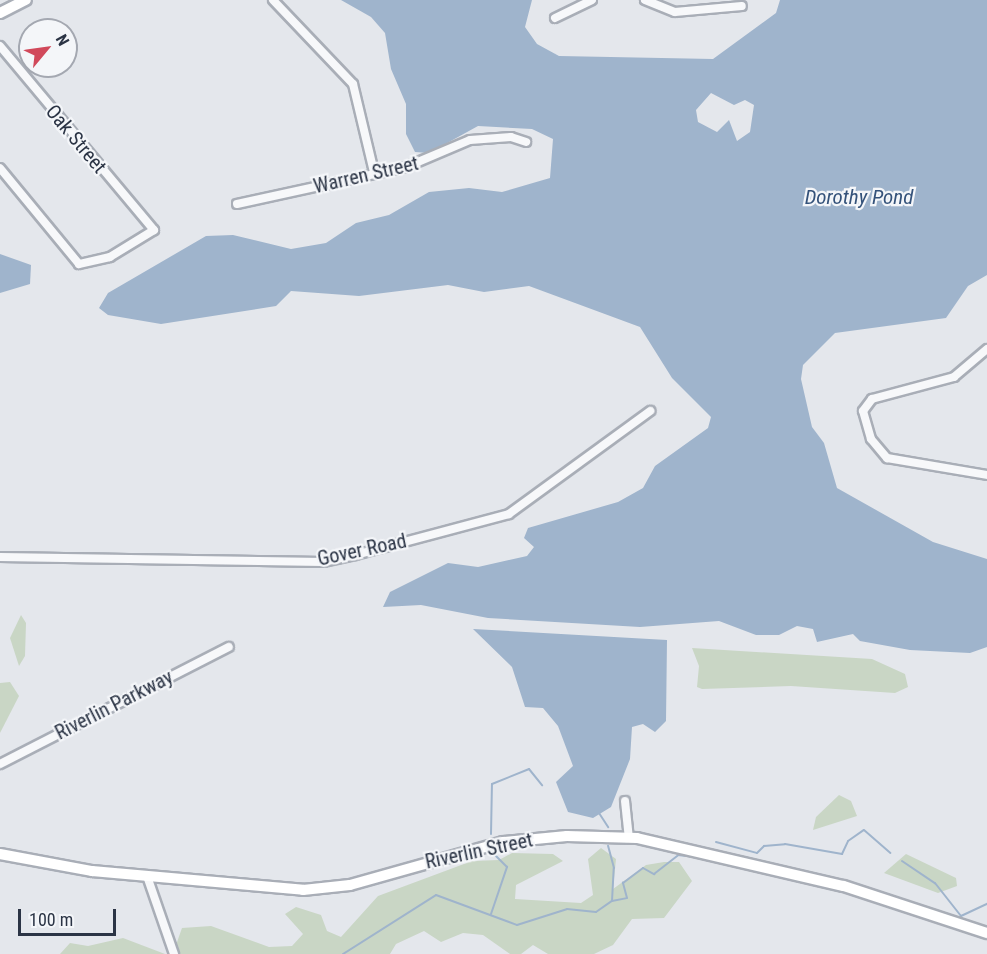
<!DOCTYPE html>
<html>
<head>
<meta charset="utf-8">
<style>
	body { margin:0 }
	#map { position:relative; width:987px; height:954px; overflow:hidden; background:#e4e7ec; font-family:"Roboto Condensed",sans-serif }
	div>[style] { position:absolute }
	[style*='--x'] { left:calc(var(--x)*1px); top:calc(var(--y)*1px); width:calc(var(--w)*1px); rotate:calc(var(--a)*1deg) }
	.green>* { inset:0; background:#c9d6c5 }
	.water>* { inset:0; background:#9fb4cc }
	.stream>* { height:2px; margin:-1px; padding:0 1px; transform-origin:1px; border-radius:1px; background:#9fb4cc }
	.roads { filter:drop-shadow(2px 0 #a9aeb7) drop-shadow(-2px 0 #a9aeb7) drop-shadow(0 2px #a9aeb7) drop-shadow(0 -2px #a9aeb7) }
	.street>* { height:8px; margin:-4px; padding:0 4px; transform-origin:4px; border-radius:4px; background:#f7f8fa }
	.secondary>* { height:10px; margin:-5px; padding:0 5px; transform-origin:5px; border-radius:5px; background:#fff }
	span { translate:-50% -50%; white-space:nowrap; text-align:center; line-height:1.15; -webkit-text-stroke:4.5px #f4f6f9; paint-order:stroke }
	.street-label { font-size:20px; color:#2b3445 }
	.water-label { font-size:21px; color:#34527a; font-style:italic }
	.north { position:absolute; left:18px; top:18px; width:60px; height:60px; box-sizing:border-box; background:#f4f6f9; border:2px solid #a4a8b1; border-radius:50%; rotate:61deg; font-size:16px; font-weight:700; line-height:24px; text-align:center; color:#2b3445 }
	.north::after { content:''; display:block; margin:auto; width:21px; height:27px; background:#d1495b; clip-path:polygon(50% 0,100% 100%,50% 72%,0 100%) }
	.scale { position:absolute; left:18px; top:909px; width:98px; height:27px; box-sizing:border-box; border:3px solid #2b3445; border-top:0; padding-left:8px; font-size:18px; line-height:21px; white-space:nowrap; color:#2b3445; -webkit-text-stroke:4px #f4f6f9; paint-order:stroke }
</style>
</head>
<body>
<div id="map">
	<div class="green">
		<div style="clip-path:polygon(21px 615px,26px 623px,25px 656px,19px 666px,10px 638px)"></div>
		<div style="clip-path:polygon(692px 648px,872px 659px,905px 674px,908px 687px,895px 693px,791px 686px,702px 689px,697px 687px,699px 666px)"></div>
		<div style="clip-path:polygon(10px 682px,19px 696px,0 733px,0 683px)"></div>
		<div style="clip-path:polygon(839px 795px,851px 801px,857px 816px,813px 830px,816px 817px)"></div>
		<div style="clip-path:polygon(601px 848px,616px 859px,613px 889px,646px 865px,664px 862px,679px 862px,692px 881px,664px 918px,632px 919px,613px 945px,594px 954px,548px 954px,533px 945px,521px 954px,510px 954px,483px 935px,463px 933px,441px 942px,424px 931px,396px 944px,390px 954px,180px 954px,176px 945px,182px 928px,211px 926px,269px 947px,292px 946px,303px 934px,285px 914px,296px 907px,321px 915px,327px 931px,341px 937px,378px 896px,472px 861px,499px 860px,512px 853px,553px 854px,563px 861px,516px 885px,515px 899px,581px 903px,593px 895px,588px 859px)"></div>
		<div style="clip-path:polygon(906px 854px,956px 878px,957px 886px,938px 893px,884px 873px)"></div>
		<div style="clip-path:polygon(123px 938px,165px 954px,60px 954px,70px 943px,88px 946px)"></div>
	</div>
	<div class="water">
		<div style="clip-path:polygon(evenodd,341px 0,532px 0,525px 27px,537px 44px,559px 56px,713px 59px,776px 13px,780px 0,987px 0,987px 275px,968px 286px,946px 318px,835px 333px,803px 365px,801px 379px,812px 427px,824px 443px,837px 488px,933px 542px,987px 559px,987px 647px,970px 653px,910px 650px,860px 641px,853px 634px,817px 642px,813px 629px,797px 626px,779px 635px,756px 635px,719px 621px,640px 627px,488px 618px,421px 605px,383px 607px,390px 592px,448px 563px,478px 567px,527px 556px,534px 547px,524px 538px,528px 528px,618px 502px,643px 488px,655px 466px,708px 428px,711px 417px,672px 378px,640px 327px,529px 286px,484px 292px,448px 285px,359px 296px,291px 291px,276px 306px,161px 324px,108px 315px,99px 308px,108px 293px,206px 236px,233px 235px,291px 249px,326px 243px,356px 223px,389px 215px,429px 192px,469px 188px,502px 192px,550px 178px,553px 139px,532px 129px,478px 126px,429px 153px,415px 152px,406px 134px,406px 104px,391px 69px,385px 33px,371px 17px,341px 0,711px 93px,734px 105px,745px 100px,754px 105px,750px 132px,737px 141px,729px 120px,717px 132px,698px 122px,696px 110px,711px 93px)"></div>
		<div style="clip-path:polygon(0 254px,31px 265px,30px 284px,0 293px)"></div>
		<div style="clip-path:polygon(473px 629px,667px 640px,666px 721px,655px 732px,643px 724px,632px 727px,630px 759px,611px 807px,593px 818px,568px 812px,556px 782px,573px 766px,558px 726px,543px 708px,525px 707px,512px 667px)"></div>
	</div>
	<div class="stream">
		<div style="--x:599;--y:813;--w:17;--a:57"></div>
		<div style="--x:491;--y:834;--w:50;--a:-88.9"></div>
		<div style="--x:492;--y:784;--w:40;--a:-22"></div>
		<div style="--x:529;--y:769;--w:21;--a:51"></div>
		<div style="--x:716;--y:842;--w:42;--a:15"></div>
		<div style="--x:757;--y:853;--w:10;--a:-45"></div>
		<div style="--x:764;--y:846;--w:21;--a:-5"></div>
		<div style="--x:785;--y:844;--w:58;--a:10"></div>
		<div style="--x:842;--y:854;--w:14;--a:-65"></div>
		<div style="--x:848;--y:841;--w:19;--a:-35"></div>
		<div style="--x:864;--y:830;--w:35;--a:41"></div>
		<div style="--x:902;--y:861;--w:40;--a:34"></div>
		<div style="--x:935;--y:883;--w:42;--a:51.8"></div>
		<div style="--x:961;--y:916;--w:29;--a:-25"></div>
		<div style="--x:612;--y:901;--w:15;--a:-11"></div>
		<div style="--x:627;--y:898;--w:16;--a:-105"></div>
		<div style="--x:623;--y:883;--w:25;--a:-37"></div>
		<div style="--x:643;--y:868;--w:13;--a:29"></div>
		<div style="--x:654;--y:874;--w:31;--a:-38"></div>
		<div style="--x:678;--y:855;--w:17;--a:7"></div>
		<div style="--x:491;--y:914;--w:50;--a:-71.2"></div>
		<div style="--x:507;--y:867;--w:17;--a:-135"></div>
		<div style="--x:343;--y:954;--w:110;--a:-32.4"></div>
		<div style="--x:436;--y:895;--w:86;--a:20.3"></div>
		<div style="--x:517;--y:925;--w:52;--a:-17.7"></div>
		<div style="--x:567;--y:909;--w:29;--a:6"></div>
		<div style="--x:596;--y:912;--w:19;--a:-35"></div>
		<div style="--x:612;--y:901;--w:33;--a:-87"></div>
		<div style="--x:614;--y:868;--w:23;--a:-105"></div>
	</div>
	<div class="roads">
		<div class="street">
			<div style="--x:273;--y:0;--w:116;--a:46.4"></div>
			<div style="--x:353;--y:84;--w:90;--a:76.6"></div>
			<div style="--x:645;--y:0;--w:32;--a:22"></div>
			<div style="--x:675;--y:12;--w:67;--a:-5.1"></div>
			<div style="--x:555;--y:18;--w:41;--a:-25.9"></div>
			<div style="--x:0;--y:46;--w:240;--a:50.1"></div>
			<div style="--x:154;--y:230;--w:52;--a:148.5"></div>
			<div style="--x:110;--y:257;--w:32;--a:167"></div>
			<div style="--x:79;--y:264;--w:124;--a:-129.5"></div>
			<div style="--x:237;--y:204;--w:173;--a:-12.3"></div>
			<div style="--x:406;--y:167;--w:69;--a:-22.9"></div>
			<div style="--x:470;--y:140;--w:41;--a:-4.2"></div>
			<div style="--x:511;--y:137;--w:16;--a:18"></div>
			<div style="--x:987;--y:349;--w:43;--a:139.7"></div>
			<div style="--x:954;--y:377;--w:85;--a:165"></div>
			<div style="--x:872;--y:399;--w:15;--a:127"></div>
			<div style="--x:863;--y:411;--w:29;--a:74"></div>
			<div style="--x:871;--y:439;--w:25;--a:50"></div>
			<div style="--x:887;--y:458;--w:101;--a:9.6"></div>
			<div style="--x:0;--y:557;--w:323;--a:0.9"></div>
			<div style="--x:323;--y:562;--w:33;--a:-12"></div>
			<div style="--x:355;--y:555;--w:159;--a:-14.9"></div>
			<div style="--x:509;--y:514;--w:175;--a:-36.1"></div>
			<div style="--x:0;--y:764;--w:257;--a:-27.1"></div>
			<div style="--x:625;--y:801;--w:37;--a:84"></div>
			<div style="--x:147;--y:876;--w:83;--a:70.9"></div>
		</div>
		<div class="secondary">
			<div style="--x:0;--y:13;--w:29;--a:-27"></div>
			<div style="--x:0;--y:854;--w:94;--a:10.5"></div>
			<div style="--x:92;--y:871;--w:212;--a:5.1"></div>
			<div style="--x:303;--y:890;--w:47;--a:-6.1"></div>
			<div style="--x:350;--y:885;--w:159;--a:-15.7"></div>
			<div style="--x:503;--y:842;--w:64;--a:-5.4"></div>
			<div style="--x:567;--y:836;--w:70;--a:1.6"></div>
			<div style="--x:637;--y:838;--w:212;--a:13.1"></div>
			<div style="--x:844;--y:886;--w:151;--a:18.2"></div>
		</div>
	</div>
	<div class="street-label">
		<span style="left:76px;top:139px;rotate:50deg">Oak Street</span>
		<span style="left:366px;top:175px;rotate:-13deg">Warren Street</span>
		<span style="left:362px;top:550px;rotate:-12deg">Gover Road</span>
		<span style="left:114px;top:705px;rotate:-27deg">Riverlin Parkway</span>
		<span style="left:479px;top:851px;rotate:-12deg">Riverlin Street</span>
	</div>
	<div class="water-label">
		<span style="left:859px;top:197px">Dorothy Pond</span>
	</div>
	<div class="north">N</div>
	<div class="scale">100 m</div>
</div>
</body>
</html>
